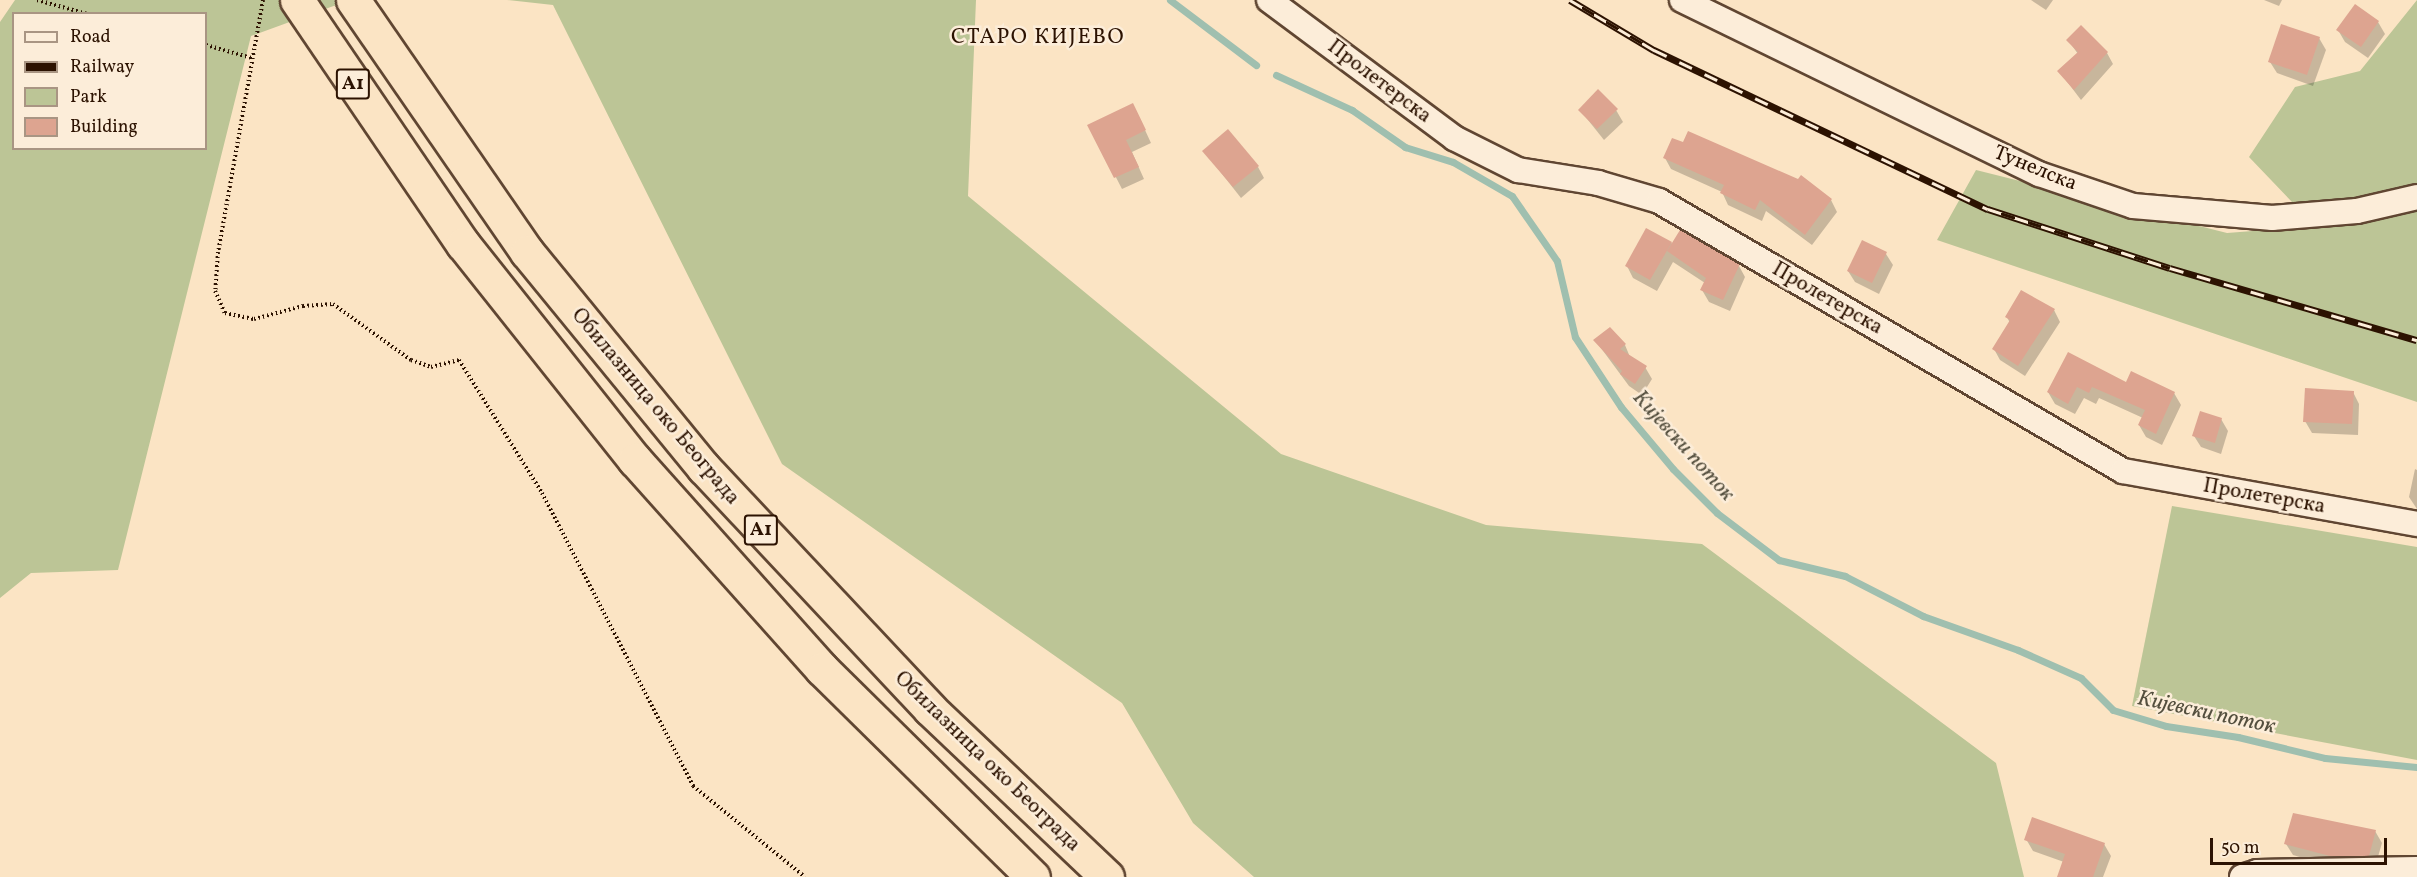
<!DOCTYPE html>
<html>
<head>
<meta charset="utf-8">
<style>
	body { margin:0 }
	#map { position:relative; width:2417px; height:877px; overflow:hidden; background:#fbe4c4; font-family:Vollkorn,serif }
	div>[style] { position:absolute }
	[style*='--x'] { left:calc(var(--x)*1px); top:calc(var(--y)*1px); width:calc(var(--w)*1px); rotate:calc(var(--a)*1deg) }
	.green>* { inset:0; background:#bcc596 }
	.shadow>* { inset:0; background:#0003 }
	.stream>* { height:7px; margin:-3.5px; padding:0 3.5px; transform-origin:3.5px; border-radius:3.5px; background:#9fbfaf }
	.building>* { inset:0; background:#dda490 }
	.path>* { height:4px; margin-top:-2px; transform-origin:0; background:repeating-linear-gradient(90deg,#2c1201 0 1.5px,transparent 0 4.5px) }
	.roads { filter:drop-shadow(2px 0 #604632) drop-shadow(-2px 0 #604632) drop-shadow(0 2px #604632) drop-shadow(0 -2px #604632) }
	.minor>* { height:24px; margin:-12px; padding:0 12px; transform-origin:12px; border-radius:12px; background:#fcedd9 }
	.motorway>* { height:33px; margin:-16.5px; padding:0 16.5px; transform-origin:16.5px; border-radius:16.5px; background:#fbe4c4 }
	.rail>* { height:7px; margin-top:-3.5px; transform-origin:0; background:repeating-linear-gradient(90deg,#fcedd9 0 14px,#2c1201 0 28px); box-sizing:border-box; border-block:2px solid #2c1201 }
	span { translate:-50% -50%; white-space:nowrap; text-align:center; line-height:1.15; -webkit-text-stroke:5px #fcedd9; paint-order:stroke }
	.shield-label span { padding:2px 4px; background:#fcedd9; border:2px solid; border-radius:4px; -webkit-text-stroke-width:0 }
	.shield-label { font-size:20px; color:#2c1201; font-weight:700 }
	.street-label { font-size:21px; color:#2c1201 }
	.neighbourhood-label { font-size:22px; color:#2c1201; letter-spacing:1.5px }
	.water-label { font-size:22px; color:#544f3e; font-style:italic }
	.legend { position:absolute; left:12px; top:12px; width:195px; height:138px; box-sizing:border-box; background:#fcedd9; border:2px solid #a99583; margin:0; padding:8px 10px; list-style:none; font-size:18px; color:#2c1201 }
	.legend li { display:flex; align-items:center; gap:12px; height:30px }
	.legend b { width:30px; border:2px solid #a99583 }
	.scale { position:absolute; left:2210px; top:838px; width:177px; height:27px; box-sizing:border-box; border:3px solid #2c1201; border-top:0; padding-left:8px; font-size:18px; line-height:21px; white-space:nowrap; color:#2c1201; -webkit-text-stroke:4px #fcedd9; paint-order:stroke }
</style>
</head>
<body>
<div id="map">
	<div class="green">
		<div style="clip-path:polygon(evenodd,15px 0,350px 0,251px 36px,118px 570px,31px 573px,0 598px,0 22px,15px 0,14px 14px,206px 14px,206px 148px,14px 148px,14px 14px)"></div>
		<div style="clip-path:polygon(507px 0,976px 0,968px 196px,1281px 454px,1486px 525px,1702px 544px,1996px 763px,2024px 877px,1254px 877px,1193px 823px,1122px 703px,782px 464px,553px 5px)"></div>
		<div style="clip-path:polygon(2417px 0,2417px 402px,1937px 240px,1976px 170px,2227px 233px,2315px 226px,2249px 157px,2295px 87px,2360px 71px)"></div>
		<div style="clip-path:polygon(2172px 506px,2417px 547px,2417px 760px,2132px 706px)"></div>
	</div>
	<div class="shadow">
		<div style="clip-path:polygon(2031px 0,2053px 0,2046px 10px)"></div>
		<div style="clip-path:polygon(2264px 0,2282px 0,2279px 6px)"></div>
		<div style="clip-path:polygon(2378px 22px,2385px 34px,2368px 58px,2345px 42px,2338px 30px)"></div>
		<div style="clip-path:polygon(2319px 38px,2326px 50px,2313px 86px,2277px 73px,2270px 62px)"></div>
		<div style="clip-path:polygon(2068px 40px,2107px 53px,2113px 64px,2081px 100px,2059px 71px,2078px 54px)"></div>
		<div style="clip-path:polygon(1580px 110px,1616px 110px,1623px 122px,1604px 140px)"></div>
		<div style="clip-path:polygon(1139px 117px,1151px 143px,1132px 152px,1144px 179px,1122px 189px,1089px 125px)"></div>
		<div style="clip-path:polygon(1204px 151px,1258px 167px,1264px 178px,1241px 198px)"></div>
		<div style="clip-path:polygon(1665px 158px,1831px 200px,1837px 212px,1812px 245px,1766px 211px,1762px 221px,1728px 205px,1722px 192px,1671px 169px)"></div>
		<div style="clip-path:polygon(1863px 242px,1886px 254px,1893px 265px,1879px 294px,1855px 282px,1848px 271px)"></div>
		<div style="clip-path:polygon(1671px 243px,1739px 266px,1745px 277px,1730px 311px,1709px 302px,1702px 290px,1705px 283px,1673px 262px,1657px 291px,1633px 278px,1627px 266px)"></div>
		<div style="clip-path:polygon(2054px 310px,2060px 322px,2025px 376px,2000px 360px,1994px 349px,2010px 323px,2007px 317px)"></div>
		<div style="clip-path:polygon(1595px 340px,1625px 345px,1630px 357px,1645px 367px,1652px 379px,1642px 395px,1629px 386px)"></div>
		<div style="clip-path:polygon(2069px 354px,2126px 384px,2174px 393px,2181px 405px,2162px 445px,2146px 437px,2139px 425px,2143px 418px,2099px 398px,2096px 404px,2084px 398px,2075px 414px,2055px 404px,2048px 392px)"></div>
		<div style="clip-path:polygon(2353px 392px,2359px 404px,2358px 435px,2312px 433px,2305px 421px)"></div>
		<div style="clip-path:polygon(2221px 419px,2228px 431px,2221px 454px,2201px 447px,2194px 436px)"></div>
		<div style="clip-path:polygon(2415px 469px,2417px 470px,2417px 509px,2409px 497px)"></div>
		<div style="clip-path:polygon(2375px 831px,2382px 843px,2375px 867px,2337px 868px,2293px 855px,2286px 844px)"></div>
		<div style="clip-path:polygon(2026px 839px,2104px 844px,2111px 856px,2103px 877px,2059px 877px,2064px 862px,2033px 851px)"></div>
	</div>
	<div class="stream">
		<div style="--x:1170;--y:0;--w:108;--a:37.1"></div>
		<div style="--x:1276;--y:75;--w:84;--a:24.7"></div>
		<div style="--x:1352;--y:110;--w:65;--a:34.9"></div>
		<div style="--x:1405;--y:147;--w:50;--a:17.4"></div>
		<div style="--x:1453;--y:162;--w:68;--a:30"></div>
		<div style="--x:1512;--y:196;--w:79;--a:55.3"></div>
		<div style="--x:1557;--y:261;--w:78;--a:76.7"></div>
		<div style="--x:1575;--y:337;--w:84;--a:56.7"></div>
		<div style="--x:1621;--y:407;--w:81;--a:50"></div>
		<div style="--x:1673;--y:469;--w:62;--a:45"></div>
		<div style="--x:1717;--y:513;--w:78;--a:37.2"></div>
		<div style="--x:1779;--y:560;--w:68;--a:13.6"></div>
		<div style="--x:1845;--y:576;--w:88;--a:27.1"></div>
		<div style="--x:1923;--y:616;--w:101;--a:19.7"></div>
		<div style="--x:2018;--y:650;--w:69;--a:24"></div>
		<div style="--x:2081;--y:678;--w:45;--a:45"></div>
		<div style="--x:2113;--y:710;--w:55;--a:16.8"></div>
		<div style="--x:2166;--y:726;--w:73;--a:8.7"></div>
		<div style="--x:2238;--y:737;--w:89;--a:13.6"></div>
		<div style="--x:2325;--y:758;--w:92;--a:5.6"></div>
	</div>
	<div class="building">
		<div style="clip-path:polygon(2355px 4px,2379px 21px,2361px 47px,2336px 30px)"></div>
		<div style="clip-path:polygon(2281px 24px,2320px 37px,2307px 75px,2268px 62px)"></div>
		<div style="clip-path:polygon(2081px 25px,2108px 52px,2074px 90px,2057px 71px,2078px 52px,2066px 40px)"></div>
		<div style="clip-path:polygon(1598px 89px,1618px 109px,1597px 129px,1578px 110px)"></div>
		<div style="clip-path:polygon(1133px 103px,1146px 130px,1126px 140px,1139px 167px,1114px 178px,1087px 125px)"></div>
		<div style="clip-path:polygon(1228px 129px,1259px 166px,1233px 187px,1202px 151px)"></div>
		<div style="clip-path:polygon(1688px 131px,1798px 179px,1801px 175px,1832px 199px,1805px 235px,1760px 200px,1755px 210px,1720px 193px,1724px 185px,1663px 158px,1672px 138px,1683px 142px)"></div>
		<div style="clip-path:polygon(1646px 228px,1672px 242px,1650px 280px,1625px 266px)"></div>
		<div style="clip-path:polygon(1680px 230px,1740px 264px,1723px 300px,1700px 290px,1706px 278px,1667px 251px)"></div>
		<div style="clip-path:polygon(1862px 240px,1887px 252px,1872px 283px,1847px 271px)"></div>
		<div style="clip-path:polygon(2021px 290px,2055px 309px,2018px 366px,1992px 349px,2010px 320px,2005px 317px)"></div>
		<div style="clip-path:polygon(1610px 327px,1626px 344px,1620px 349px,1647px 366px,1635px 384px,1620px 374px,1622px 371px,1593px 340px)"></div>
		<div style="clip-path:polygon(2068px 352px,2126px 382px,2131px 371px,2175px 392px,2156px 434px,2138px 425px,2145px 410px,2092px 387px,2089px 393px,2077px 387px,2068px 404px,2047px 392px)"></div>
		<div style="clip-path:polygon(2305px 388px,2354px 391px,2352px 424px,2303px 422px)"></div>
		<div style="clip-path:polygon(2200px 411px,2222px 418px,2215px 443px,2192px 436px)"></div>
		<div style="clip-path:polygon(2293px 813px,2376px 830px,2369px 856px,2330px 856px,2284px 844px)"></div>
		<div style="clip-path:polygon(2032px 817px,2105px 843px,2093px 877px,2057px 877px,2065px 854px,2024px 840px)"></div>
	</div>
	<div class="path">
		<div style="--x:37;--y:0;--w:53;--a:15.4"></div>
		<div style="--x:263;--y:0;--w:256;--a:100.1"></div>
		<div style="--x:218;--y:252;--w:39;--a:94"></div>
		<div style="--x:215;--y:291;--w:24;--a:66"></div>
		<div style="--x:225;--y:313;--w:30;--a:12"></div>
		<div style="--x:254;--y:319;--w:51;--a:-14.9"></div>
		<div style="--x:303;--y:306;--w:30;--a:-4"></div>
		<div style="--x:333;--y:304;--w:96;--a:35.7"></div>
		<div style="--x:411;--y:360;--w:21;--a:19"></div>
		<div style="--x:431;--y:367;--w:29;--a:-14"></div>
		<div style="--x:459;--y:360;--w:157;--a:58"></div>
		<div style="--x:542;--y:493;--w:330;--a:62.7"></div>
		<div style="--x:693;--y:786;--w:144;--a:39.1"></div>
		<div style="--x:206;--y:45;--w:48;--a:15.8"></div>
	</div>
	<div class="roads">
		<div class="minor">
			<div style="--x:1269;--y:0;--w:231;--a:36.7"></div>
			<div style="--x:1454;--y:138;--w:72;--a:26.6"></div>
			<div style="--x:1518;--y:170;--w:81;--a:9.2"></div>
			<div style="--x:1598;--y:183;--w:64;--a:16.4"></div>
			<div style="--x:1659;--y:201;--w:537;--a:30.19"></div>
			<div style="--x:2123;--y:471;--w:299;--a:10.2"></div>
			<div style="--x:1682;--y:0;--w:397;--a:26"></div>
			<div style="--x:2039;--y:174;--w:99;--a:18.8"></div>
			<div style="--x:2133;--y:206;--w:140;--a:4.9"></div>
			<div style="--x:2272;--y:218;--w:85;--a:-4.7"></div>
			<div style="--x:2357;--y:211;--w:62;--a:-13.1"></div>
			<div style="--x:2242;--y:877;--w:16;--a:-18"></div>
			<div style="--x:2257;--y:872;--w:160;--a:-1.1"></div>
		</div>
		<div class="motorway">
			<div style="--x:297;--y:0;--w:295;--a:55.8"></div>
			<div style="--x:463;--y:244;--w:276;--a:51.5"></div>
			<div style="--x:635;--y:460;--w:280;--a:48.2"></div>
			<div style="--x:822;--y:669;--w:296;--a:44.6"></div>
			<div style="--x:353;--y:0;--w:306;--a:55.4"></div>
			<div style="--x:527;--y:252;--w:279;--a:50.7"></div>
			<div style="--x:704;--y:468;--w:330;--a:46.8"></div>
			<div style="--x:930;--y:709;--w:244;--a:43.5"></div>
		</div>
	</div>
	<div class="rail">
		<div style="--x:1570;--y:0;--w:98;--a:30.8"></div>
		<div style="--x:1654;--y:50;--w:370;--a:25.5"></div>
		<div style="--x:1988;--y:209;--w:191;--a:18"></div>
		<div style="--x:2170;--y:268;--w:257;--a:16.3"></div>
	</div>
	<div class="shield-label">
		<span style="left:353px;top:84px">A1</span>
		<span style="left:761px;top:530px">A1</span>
	</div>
	<div class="street-label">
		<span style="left:1379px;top:82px;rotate:37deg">Пролетерска</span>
		<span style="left:2035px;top:169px;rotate:22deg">Тунелска</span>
		<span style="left:1827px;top:299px;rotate:30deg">Пролетерска</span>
		<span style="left:655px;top:407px;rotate:50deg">Обилазница око Београда</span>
		<span style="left:2264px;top:497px;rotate:10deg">Пролетерска</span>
		<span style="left:987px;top:762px;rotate:44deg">Обилазница око Београда</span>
	</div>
	<div class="neighbourhood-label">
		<span style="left:1038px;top:38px">СТАРО КИЈЕВО</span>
	</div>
	<div class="water-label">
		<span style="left:1683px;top:446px;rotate:48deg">Кијевски поток</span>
		<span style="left:2206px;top:713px;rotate:12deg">Кијевски поток</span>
	</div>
	<ul class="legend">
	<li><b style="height:8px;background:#fcedd9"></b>Road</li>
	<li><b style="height:8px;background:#2c1201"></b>Railway</li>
	<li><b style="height:16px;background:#bcc596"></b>Park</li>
	<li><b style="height:16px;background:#dda490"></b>Building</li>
	</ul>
	<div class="scale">50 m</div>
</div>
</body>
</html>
